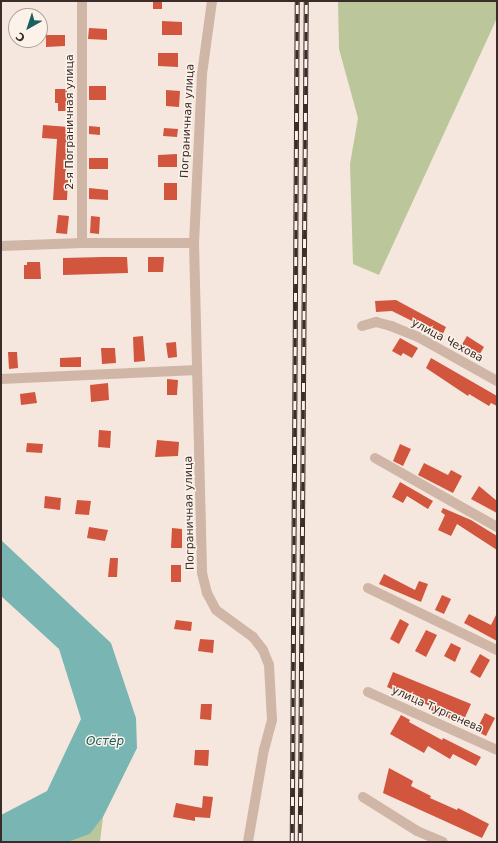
<!DOCTYPE html>
<html>
<head>
<meta charset="utf-8">
<style>
	body { margin:0 }
	#map { position:relative; width:498px; height:843px; overflow:hidden; background:#f5e7dd; font-family:"DejaVu Sans",sans-serif }
	div>[style] { position:absolute }
	[style*='--x'] { left:calc(var(--x)*1px); top:calc(var(--y)*1px); width:calc(var(--w)*1px); rotate:calc(var(--a)*1deg) }
	.green>* { inset:0; background:#bbc69b }
	.water>* { inset:0; background:#79b5b2 }
	.building>* { inset:0; background:#d2553e }
	.street>* { height:10px; margin:-5px; padding:0 5px; transform-origin:5px; border-radius:5px; background:#cfb6a7 }
	.rail>* { height:4.5px; margin-top:-2.25px; transform-origin:0; background:repeating-linear-gradient(90deg,#fcf2ea 0 9px,#3a2c28 0 18px); box-sizing:border-box; border-block:1px solid #3a2c28 }
	span { translate:-50% -50%; white-space:nowrap; text-align:center; line-height:1.15; -webkit-text-stroke:3px #fcf2ea; paint-order:stroke }
	.street-label { font-size:11px; color:#3a2c28 }
	.water-label { font-size:12px; color:#19605f; font-style:italic }
	.frame { position:absolute; inset:0; border:2px solid #3a2c28; pointer-events:none }
	.north { position:absolute; left:8px; top:8px; width:40px; height:40px; box-sizing:border-box; background:#fcf2ea; border:1px solid #aea39c; border-radius:50%; rotate:219deg; font-size:11px; font-weight:700; line-height:16px; text-align:center; color:#3a2c28 }
	.north::after { content:''; display:block; margin:auto; width:14px; height:18px; background:#19605f; clip-path:polygon(50% 0,100% 100%,50% 72%,0 100%) }
</style>
</head>
<body>
<div id="map">
	<div class="green">
		<div style="clip-path:polygon(338px 1px,497px 1px,497px 18px,379px 275px,353px 264px,350px 164px,358px 118px,339px 49px)"></div>
		<div style="clip-path:polygon(103px 817px,100px 842px,68px 842px,90px 834px)"></div>
	</div>
	<div class="water">
		<div style="clip-path:polygon(1px 540px,111px 643px,136px 718px,137px 748px,103px 817px,90px 834px,68px 842px,1px 842px,1px 815px,47px 791px,81px 719px,59px 649px,1px 596px)"></div>
	</div>
	<div class="building">
		<div style="clip-path:polygon(153px 1px,162px 1px,162px 9px,153px 9px)"></div>
		<div style="clip-path:polygon(162px 21px,182px 22px,182px 35px,162px 35px)"></div>
		<div style="clip-path:polygon(89px 28px,107px 29px,107px 40px,88px 39px)"></div>
		<div style="clip-path:polygon(46px 35px,65px 35px,65px 46px,46px 47px)"></div>
		<div style="clip-path:polygon(158px 53px,178px 53px,178px 67px,158px 66px)"></div>
		<div style="clip-path:polygon(89px 86px,106px 86px,106px 100px,89px 100px)"></div>
		<div style="clip-path:polygon(55px 89px,67px 89px,66px 111px,58px 111px,58px 103px,55px 103px)"></div>
		<div style="clip-path:polygon(166px 90px,180px 91px,179px 107px,166px 106px)"></div>
		<div style="clip-path:polygon(43px 125px,69px 127px,65px 180px,68px 180px,67px 200px,53px 200px,57px 139px,42px 138px)"></div>
		<div style="clip-path:polygon(89px 126px,100px 127px,100px 135px,89px 134px)"></div>
		<div style="clip-path:polygon(164px 128px,178px 129px,177px 137px,163px 136px)"></div>
		<div style="clip-path:polygon(177px 154px,177px 167px,158px 167px,158px 155px)"></div>
		<div style="clip-path:polygon(89px 158px,108px 158px,108px 169px,89px 169px)"></div>
		<div style="clip-path:polygon(164px 183px,177px 183px,177px 200px,164px 200px)"></div>
		<div style="clip-path:polygon(89px 188px,108px 190px,108px 200px,89px 199px)"></div>
		<div style="clip-path:polygon(58px 215px,69px 216px,67px 234px,56px 233px)"></div>
		<div style="clip-path:polygon(91px 216px,100px 217px,99px 234px,90px 233px)"></div>
		<div style="clip-path:polygon(103px 257px,127px 257px,128px 273px,63px 275px,63px 258px)"></div>
		<div style="clip-path:polygon(148px 257px,164px 257px,163px 272px,148px 272px)"></div>
		<div style="clip-path:polygon(27px 262px,40px 262px,41px 279px,24px 279px,24px 265px,27px 265px)"></div>
		<div style="clip-path:polygon(396px 300px,446px 327px,442px 336px,421px 329px,422px 326px,392px 311px,376px 312px,375px 301px)"></div>
		<div style="clip-path:polygon(143px 336px,145px 361px,134px 362px,133px 337px)"></div>
		<div style="clip-path:polygon(467px 336px,484px 347px,478px 357px,461px 346px)"></div>
		<div style="clip-path:polygon(400px 338px,418px 348px,412px 358px,403px 353px,401px 356px,392px 351px)"></div>
		<div style="clip-path:polygon(176px 342px,177px 357px,168px 358px,166px 343px)"></div>
		<div style="clip-path:polygon(101px 348px,115px 348px,116px 363px,102px 364px)"></div>
		<div style="clip-path:polygon(8px 352px,17px 352px,18px 368px,9px 369px)"></div>
		<div style="clip-path:polygon(81px 357px,81px 367px,60px 367px,60px 358px)"></div>
		<div style="clip-path:polygon(431px 358px,497px 396px,497px 406px,491px 403px,489px 406px,469px 394px,468px 396px,426px 368px)"></div>
		<div style="clip-path:polygon(167px 379px,178px 380px,177px 395px,167px 395px)"></div>
		<div style="clip-path:polygon(108px 383px,109px 400px,91px 402px,90px 385px)"></div>
		<div style="clip-path:polygon(35px 392px,37px 403px,21px 405px,20px 394px)"></div>
		<div style="clip-path:polygon(99px 430px,111px 431px,110px 448px,98px 447px)"></div>
		<div style="clip-path:polygon(157px 440px,179px 442px,178px 456px,155px 457px)"></div>
		<div style="clip-path:polygon(27px 443px,43px 444px,42px 453px,26px 452px)"></div>
		<div style="clip-path:polygon(400px 444px,411px 449px,403px 466px,393px 461px)"></div>
		<div style="clip-path:polygon(424px 463px,448px 475px,451px 470px,462px 476px,453px 493px,418px 475px)"></div>
		<div style="clip-path:polygon(400px 482px,433px 501px,428px 509px,407px 496px,403px 503px,392px 497px)"></div>
		<div style="clip-path:polygon(479px 486px,497px 501px,497px 513px,471px 499px)"></div>
		<div style="clip-path:polygon(45px 496px,61px 498px,60px 510px,44px 508px)"></div>
		<div style="clip-path:polygon(77px 500px,91px 501px,89px 515px,75px 514px)"></div>
		<div style="clip-path:polygon(443px 508px,471px 520px,497px 536px,497px 550px,457px 524px,451px 536px,438px 530px,445px 515px,441px 512px)"></div>
		<div style="clip-path:polygon(89px 527px,108px 530px,105px 541px,87px 538px)"></div>
		<div style="clip-path:polygon(172px 528px,182px 529px,182px 548px,171px 548px)"></div>
		<div style="clip-path:polygon(110px 558px,118px 558px,117px 577px,108px 577px)"></div>
		<div style="clip-path:polygon(171px 565px,181px 565px,181px 582px,171px 582px)"></div>
		<div style="clip-path:polygon(384px 574px,415px 590px,419px 581px,428px 584px,421px 602px,379px 584px)"></div>
		<div style="clip-path:polygon(442px 595px,451px 599px,444px 614px,435px 610px)"></div>
		<div style="clip-path:polygon(497px 613px,497px 641px,464px 623px,469px 614px,491px 625px)"></div>
		<div style="clip-path:polygon(400px 619px,409px 624px,399px 644px,390px 639px)"></div>
		<div style="clip-path:polygon(176px 620px,192px 622px,191px 631px,174px 629px)"></div>
		<div style="clip-path:polygon(426px 630px,437px 635px,426px 657px,415px 651px)"></div>
		<div style="clip-path:polygon(200px 639px,214px 640px,213px 653px,198px 651px)"></div>
		<div style="clip-path:polygon(451px 643px,461px 648px,455px 662px,444px 656px)"></div>
		<div style="clip-path:polygon(480px 654px,490px 660px,480px 678px,470px 672px)"></div>
		<div style="clip-path:polygon(393px 672px,471px 704px,462px 724px,428px 709px,430px 706px,387px 687px)"></div>
		<div style="clip-path:polygon(201px 704px,212px 704px,211px 720px,200px 719px)"></div>
		<div style="clip-path:polygon(485px 713px,495px 718px,486px 736px,476px 731px)"></div>
		<div style="clip-path:polygon(401px 715px,410px 720px,409px 722px,442px 740px,443px 738px,481px 757px,476px 766px,453px 754px,450px 759px,428px 746px,424px 753px,390px 734px)"></div>
		<div style="clip-path:polygon(195px 750px,209px 750px,208px 766px,194px 765px)"></div>
		<div style="clip-path:polygon(389px 768px,413px 781px,411px 786px,431px 796px,430px 798px,457px 810px,458px 808px,489px 824px,482px 838px,383px 793px)"></div>
		<div style="clip-path:polygon(203px 796px,213px 797px,210px 818px,195px 817px,195px 821px,173px 817px,176px 803px,202px 808px)"></div>
	</div>
	<div class="street">
		<div style="--x:212;--y:1;--w:74;--a:97.8"></div>
		<div style="--x:202;--y:74;--w:169;--a:92.7"></div>
		<div style="--x:194;--y:243;--w:330;--a:88.6"></div>
		<div style="--x:202;--y:573;--w:21;--a:76"></div>
		<div style="--x:207;--y:593;--w:19;--a:62"></div>
		<div style="--x:216;--y:610;--w:46;--a:36.1"></div>
		<div style="--x:253;--y:637;--w:16;--a:52"></div>
		<div style="--x:263;--y:650;--w:16;--a:68"></div>
		<div style="--x:269;--y:665;--w:55;--a:86.9"></div>
		<div style="--x:272;--y:720;--w:30;--a:105"></div>
		<div style="--x:264;--y:749;--w:94;--a:99.8"></div>
		<div style="--x:82;--y:243;--w:242;--a:-90"></div>
		<div style="--x:1;--y:246;--w:81;--a:-2.1"></div>
		<div style="--x:82;--y:243;--w:112;--a:0"></div>
		<div style="--x:362;--y:326;--w:15;--a:-16"></div>
		<div style="--x:376;--y:322;--w:16;--a:15"></div>
		<div style="--x:391;--y:326;--w:29;--a:22"></div>
		<div style="--x:418;--y:337;--w:90;--a:29.1"></div>
		<div style="--x:1;--y:379;--w:196;--a:-2.6"></div>
		<div style="--x:375;--y:458;--w:140;--a:29.5"></div>
		<div style="--x:368;--y:588;--w:143;--a:25.7"></div>
		<div style="--x:368;--y:692;--w:141;--a:24.2"></div>
		<div style="--x:363;--y:797;--w:64;--a:32.2"></div>
		<div style="--x:417;--y:831;--w:28;--a:23"></div>
	</div>
	<div class="rail">
		<div style="--x:292;--y:842;--w:841;--a:-89.66"></div>
		<div style="--x:300;--y:842;--w:841;--a:-89.59"></div>
	</div>
	<div class="street-label">
		<span style="left:188px;top:121px;rotate:-87deg">Пограничная улица</span>
		<span style="left:70px;top:122px;rotate:-90deg">2-я Пограничная улица</span>
		<span style="left:447px;top:341px;rotate:28deg">улица Чехова</span>
		<span style="left:190px;top:513px;rotate:-91deg">Пограничная улица</span>
		<span style="left:437px;top:710px;rotate:24deg">улица Тургенева</span>
	</div>
	<div class="water-label">
		<span style="left:105px;top:742px">Остёр</span>
	</div>
	<div class="frame"></div>
	<div class="north">С</div>
</div>
</body>
</html>
